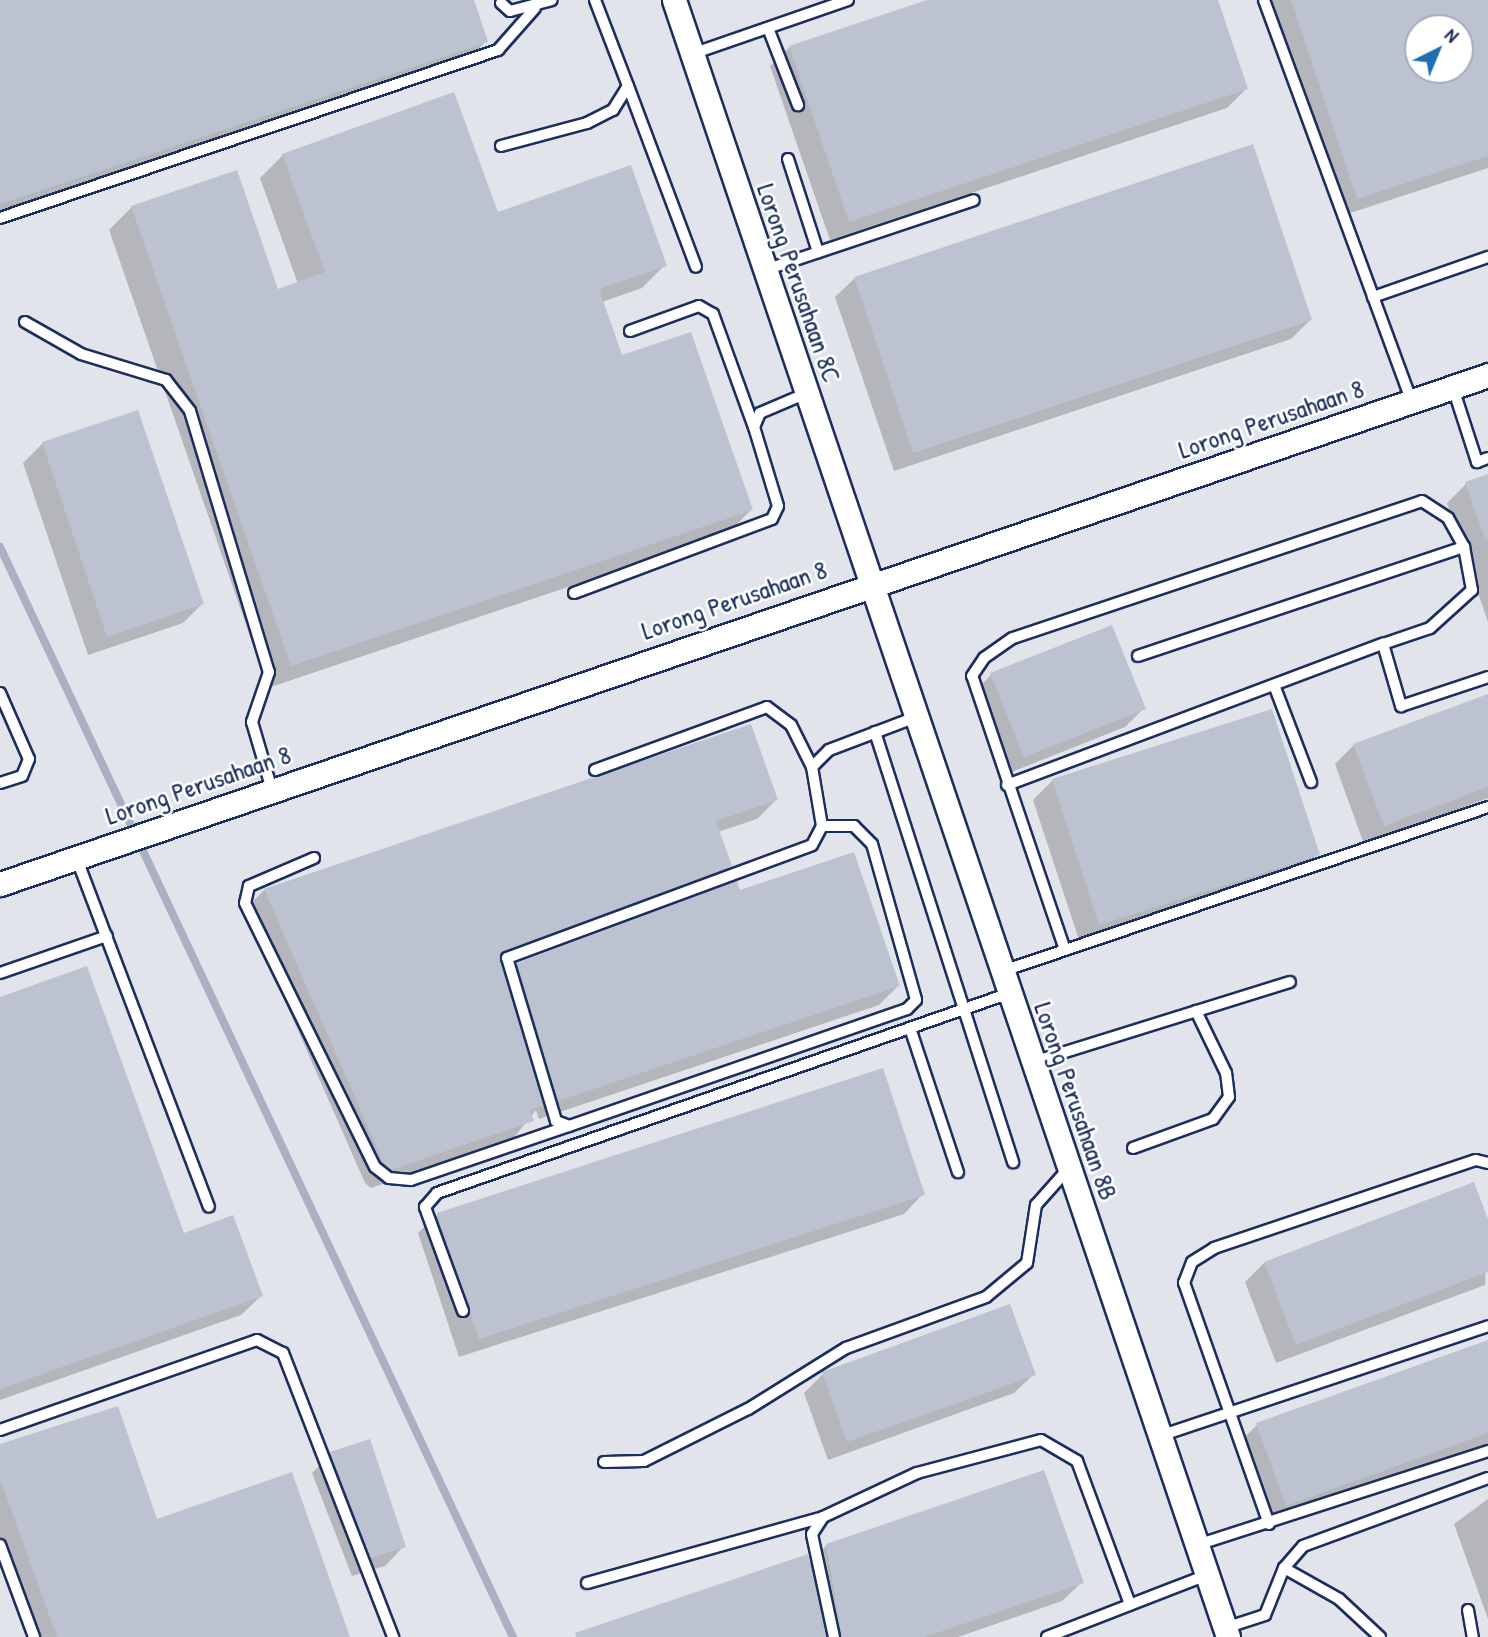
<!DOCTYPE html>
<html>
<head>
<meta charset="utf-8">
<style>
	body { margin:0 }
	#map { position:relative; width:1488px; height:1637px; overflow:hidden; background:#f1f2f5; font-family:"Patrick Hand",sans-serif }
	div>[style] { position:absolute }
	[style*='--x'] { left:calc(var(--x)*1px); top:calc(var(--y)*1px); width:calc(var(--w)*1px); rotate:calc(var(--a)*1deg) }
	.built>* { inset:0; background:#e1e4ea }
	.shadow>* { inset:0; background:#0003 }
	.stream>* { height:8px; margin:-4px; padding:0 4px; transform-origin:4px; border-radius:4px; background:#a8b0c2 }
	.building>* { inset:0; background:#bcc2d0 }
	.roads { filter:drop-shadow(2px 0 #1b2f5e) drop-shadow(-2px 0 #1b2f5e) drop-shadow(0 2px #1b2f5e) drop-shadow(0 -2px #1b2f5e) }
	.lane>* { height:10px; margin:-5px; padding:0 5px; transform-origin:5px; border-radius:5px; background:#fff }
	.street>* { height:23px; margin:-11.5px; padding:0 11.5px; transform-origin:11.5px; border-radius:11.5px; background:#fff }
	span { translate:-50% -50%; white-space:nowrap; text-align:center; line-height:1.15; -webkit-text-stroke:5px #fff; paint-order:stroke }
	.street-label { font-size:26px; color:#1b2f5e }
	.north { position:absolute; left:1404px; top:14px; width:70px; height:70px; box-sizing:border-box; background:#fff; border:2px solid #a4acbf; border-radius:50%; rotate:43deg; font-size:19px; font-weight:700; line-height:28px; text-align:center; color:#1b2f5e }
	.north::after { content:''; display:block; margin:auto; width:24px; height:32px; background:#1f6fb2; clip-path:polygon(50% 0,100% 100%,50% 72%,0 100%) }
</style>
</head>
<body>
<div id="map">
	<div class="built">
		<div style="clip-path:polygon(evenodd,0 0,1488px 0,1488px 1637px,0 1637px,0 0,1418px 28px,1460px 28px,1460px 70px,1418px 70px,1418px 28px)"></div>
	</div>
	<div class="shadow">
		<div style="clip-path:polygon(0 0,472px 0,486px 41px,467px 61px,0 216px)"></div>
		<div style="clip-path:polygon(932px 0,1216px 0,1246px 89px,1227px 108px,830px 240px,770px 66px,790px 47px)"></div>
		<div style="clip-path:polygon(evenodd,1265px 0,1488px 0,1488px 168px,1338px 217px,1265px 0,1418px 28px,1460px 28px,1460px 70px,1418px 70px,1418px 28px)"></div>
		<div style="clip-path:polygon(283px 155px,665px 265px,642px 288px,602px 302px,621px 357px,751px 510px,728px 533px,268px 688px,109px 230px,132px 207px,277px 291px,298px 284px,260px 178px)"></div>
		<div style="clip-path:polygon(855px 278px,1310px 320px,1291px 339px,894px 471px,835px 297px)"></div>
		<div style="clip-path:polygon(43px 443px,202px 604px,183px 623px,88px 655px,23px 463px)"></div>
		<div style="clip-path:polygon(1488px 476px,1488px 622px,1447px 503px,1466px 484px)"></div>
		<div style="clip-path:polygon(991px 675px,1144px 708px,1125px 727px,1004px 775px,972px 694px)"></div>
		<div style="clip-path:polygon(1488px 696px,1488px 798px,1364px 844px,1335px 764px,1354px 745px)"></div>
		<div style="clip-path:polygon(1271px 711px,1318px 854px,1298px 874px,1080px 943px,1033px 800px,1052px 781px)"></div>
		<div style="clip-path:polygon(750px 726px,776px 800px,757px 819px,718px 832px,730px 866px,710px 885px,502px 964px,505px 977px,518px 964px,739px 893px,898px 986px,879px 1005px,539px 1119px,536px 1110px,512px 1140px,371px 1188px,365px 1183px,245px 910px,264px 890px)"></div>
		<div style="clip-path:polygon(0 999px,183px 1235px,261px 1296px,241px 1315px,0 1400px)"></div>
		<div style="clip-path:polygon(923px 1194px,904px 1214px,459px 1357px,418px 1233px,438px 1214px)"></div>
		<div style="clip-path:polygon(1488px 1224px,1485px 1285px,1276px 1363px,1245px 1282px,1264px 1263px)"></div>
		<div style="clip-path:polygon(1488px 1342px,1488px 1445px,1267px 1524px,1238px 1444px,1257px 1425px)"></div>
		<div style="clip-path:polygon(823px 1374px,1034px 1374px,1014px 1393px,828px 1460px,804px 1393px)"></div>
		<div style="clip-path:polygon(0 1446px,156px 1521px,348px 1637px,31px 1637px,0 1550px)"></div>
		<div style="clip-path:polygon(331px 1454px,404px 1546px,385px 1566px,352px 1576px,312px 1473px)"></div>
		<div style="clip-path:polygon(1488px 1499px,1488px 1619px,1454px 1524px)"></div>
		<div style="clip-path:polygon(827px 1545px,1082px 1582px,1062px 1601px,958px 1637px,589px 1637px,809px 1564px)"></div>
	</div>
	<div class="stream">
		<div style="--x:0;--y:547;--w:1205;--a:64.8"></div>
	</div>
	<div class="building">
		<div style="clip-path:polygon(0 0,474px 0,488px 42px,0 204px)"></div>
		<div style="clip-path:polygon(927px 0,1218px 0,1248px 89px,849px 222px,789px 46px)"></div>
		<div style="clip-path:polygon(evenodd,1291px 0,1488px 0,1488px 156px,1357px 199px,1291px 0,1418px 28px,1460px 28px,1460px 70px,1418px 70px,1418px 28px)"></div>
		<div style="clip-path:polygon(454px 92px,498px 212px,631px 165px,667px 266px,599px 289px,622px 355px,691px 332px,753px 510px,291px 666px,131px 206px,237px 170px,278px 289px,325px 272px,282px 154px)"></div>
		<div style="clip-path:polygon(1253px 144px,1312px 320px,913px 453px,854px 277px)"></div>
		<div style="clip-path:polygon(138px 410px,204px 604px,107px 637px,42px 442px)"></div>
		<div style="clip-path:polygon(1488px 474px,1488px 539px,1485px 539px,1465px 482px)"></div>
		<div style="clip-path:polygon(1112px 625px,1146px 709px,1024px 757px,990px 673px)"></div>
		<div style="clip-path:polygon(1488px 694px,1488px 787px,1384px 826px,1353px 744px)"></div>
		<div style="clip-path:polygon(1272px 709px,1320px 855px,1099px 925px,1052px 779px)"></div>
		<div style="clip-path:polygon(751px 724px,778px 800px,716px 821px,732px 866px,501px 953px,543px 1106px,530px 1110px,534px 1121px,391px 1170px,384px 1164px,264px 889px)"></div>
		<div style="clip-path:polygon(854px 852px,900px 986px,558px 1101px,517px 963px,737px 881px,740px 890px)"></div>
		<div style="clip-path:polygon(87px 966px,184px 1233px,233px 1215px,263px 1296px,0 1389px,0 997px)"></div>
		<div style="clip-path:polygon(883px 1068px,925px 1195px,479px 1339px,437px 1213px)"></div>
		<div style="clip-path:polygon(1474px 1182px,1488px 1219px,1488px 1272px,1296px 1345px,1264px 1262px)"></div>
		<div style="clip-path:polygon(1010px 1304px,1036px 1375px,847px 1442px,822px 1372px)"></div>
		<div style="clip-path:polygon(1488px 1340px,1488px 1433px,1286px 1506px,1256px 1423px)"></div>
		<div style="clip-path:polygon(118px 1406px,157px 1519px,292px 1472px,350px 1637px,57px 1637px,0 1479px,0 1444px)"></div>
		<div style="clip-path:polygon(370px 1439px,406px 1547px,371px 1558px,330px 1452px)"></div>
		<div style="clip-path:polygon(1044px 1470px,1084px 1583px,925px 1637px,842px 1637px,826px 1544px)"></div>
		<div style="clip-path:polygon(808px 1554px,826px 1637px,576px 1637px,575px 1633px)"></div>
	</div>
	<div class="roads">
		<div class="lane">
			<div style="--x:1264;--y:0;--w:428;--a:69.8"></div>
			<div style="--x:501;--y:3;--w:12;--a:42"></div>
			<div style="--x:510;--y:11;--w:43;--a:-14.7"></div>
			<div style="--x:768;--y:28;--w:83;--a:68.7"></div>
			<div style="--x:692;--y:54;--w:165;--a:-19.1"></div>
			<div style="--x:628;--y:86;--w:193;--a:69.4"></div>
			<div style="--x:501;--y:146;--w:89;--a:-15"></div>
			<div style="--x:587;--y:123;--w:29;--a:-27"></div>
			<div style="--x:613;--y:110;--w:28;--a:-58"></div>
			<div style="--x:628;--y:86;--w:92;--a:-111"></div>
			<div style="--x:788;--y:159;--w:98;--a:72.1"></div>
			<div style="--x:0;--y:218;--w:526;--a:-18.64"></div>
			<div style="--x:498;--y:50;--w:56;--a:-48.6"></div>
			<div style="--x:765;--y:270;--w:220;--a:-18.5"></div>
			<div style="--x:1373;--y:297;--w:122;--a:-19.2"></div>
			<div style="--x:25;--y:322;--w:64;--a:29.7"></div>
			<div style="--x:81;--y:354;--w:89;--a:17"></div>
			<div style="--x:166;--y:380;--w:39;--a:52"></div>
			<div style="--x:190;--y:411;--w:273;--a:73.2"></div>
			<div style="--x:269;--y:672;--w:53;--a:108.8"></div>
			<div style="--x:252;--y:722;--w:71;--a:73.6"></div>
			<div style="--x:630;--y:331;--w:73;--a:-19.9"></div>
			<div style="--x:699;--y:306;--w:16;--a:30"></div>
			<div style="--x:713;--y:314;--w:120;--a:70.1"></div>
			<div style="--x:1453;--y:388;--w:78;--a:72"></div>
			<div style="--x:1477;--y:462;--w:12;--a:-20"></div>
			<div style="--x:574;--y:593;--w:211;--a:-20.5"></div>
			<div style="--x:772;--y:519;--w:14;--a:-65"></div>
			<div style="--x:778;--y:506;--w:83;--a:-106.9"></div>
			<div style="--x:754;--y:427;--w:15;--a:-67"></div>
			<div style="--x:760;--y:413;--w:51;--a:-23.1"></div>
			<div style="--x:1138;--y:656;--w:344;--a:-18.5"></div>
			<div style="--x:1274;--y:685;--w:104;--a:69.1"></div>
			<div style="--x:0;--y:693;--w:72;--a:66.3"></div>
			<div style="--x:29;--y:759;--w:18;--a:112"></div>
			<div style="--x:22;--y:776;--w:23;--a:162"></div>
			<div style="--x:875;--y:732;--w:452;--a:72.2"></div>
			<div style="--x:595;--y:770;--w:183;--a:-20.1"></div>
			<div style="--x:767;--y:707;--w:30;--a:37"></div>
			<div style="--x:791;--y:725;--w:47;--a:63.4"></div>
			<div style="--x:1007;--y:785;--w:402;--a:-20.6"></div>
			<div style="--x:822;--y:826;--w:32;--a:0"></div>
			<div style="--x:854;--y:826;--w:25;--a:45"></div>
			<div style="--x:872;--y:844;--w:162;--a:74.2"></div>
			<div style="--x:916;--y:1000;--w:13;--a:135"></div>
			<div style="--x:907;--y:1009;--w:358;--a:160.9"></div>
			<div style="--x:569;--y:1126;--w:14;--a:-159"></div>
			<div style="--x:556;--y:1121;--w:170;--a:-106.7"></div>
			<div style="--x:507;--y:958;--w:325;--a:-20.3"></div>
			<div style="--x:812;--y:845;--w:21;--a:-62"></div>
			<div style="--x:822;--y:826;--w:60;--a:-99.6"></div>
			<div style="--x:812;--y:767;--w:24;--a:-45"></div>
			<div style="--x:829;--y:750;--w:93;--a:-20.8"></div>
			<div style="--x:76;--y:857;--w:374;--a:69.2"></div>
			<div style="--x:314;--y:858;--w:71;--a:156.7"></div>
			<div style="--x:249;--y:886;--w:17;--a:103"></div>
			<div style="--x:245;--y:903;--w:294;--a:63.8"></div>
			<div style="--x:375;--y:1167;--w:18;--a:38"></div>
			<div style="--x:389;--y:1178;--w:22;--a:5"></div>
			<div style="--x:411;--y:1180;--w:167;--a:-18.9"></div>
			<div style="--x:1065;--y:950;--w:289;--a:-108.7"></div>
			<div style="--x:972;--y:676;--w:22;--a:-56"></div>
			<div style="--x:984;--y:658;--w:35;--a:-35"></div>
			<div style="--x:1013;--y:638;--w:431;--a:-18.5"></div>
			<div style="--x:1422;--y:501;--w:31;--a:33"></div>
			<div style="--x:1448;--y:518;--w:33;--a:61"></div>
			<div style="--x:1464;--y:547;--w:44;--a:79.5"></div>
			<div style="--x:1472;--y:590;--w:57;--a:137.9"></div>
			<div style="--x:1430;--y:628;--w:50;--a:161.2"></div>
			<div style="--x:1383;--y:644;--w:65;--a:73.8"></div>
			<div style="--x:1401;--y:706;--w:92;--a:-18.4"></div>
			<div style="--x:1003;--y:971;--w:512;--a:-18.68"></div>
			<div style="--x:0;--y:973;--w:113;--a:-19.1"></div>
			<div style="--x:910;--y:1028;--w:152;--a:71.6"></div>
			<div style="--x:1033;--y:1062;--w:269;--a:-17.3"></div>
			<div style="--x:1133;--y:1148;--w:85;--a:-19.9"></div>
			<div style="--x:1213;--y:1119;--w:27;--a:-54"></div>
			<div style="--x:1229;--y:1097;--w:24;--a:-97"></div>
			<div style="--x:1226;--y:1073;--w:69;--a:-115.8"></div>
			<div style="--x:463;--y:1311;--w:111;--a:-110.1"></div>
			<div style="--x:425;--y:1207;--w:18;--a:-49"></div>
			<div style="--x:437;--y:1193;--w:607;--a:-19.24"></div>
			<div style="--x:0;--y:1430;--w:272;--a:-19.3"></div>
			<div style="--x:257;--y:1340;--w:29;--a:27"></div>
			<div style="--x:283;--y:1353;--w:305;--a:68.8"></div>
			<div style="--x:1160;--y:1436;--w:346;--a:-18.5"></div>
			<div style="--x:604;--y:1462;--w:40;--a:-1.4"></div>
			<div style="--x:644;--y:1461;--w:116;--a:-26.6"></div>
			<div style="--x:748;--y:1409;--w:115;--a:-31.9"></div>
			<div style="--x:846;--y:1348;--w:149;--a:-20"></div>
			<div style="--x:986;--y:1297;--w:53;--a:-39.7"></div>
			<div style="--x:1027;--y:1263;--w:59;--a:-81.2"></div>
			<div style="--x:1036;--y:1205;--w:50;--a:-48.3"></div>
			<div style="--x:1269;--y:1524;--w:256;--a:-109.4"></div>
			<div style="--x:1184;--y:1283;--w:22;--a:-69"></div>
			<div style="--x:1192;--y:1262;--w:26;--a:-32"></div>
			<div style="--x:1214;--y:1248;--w:276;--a:-18.6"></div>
			<div style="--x:1476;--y:1160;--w:12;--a:14"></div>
			<div style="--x:0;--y:1545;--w:98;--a:69.7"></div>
			<div style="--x:1197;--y:1545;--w:306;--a:-17.9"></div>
			<div style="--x:1284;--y:1568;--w:63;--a:29.4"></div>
			<div style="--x:1339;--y:1599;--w:56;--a:42.8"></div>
			<div style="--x:587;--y:1583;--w:245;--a:-15.6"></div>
			<div style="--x:1468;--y:1610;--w:27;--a:80"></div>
			<div style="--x:1225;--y:1628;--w:42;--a:-18"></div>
			<div style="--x:1265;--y:1615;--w:51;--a:-68"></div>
			<div style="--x:1284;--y:1568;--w:29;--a:-49"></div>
			<div style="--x:1303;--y:1546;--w:197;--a:-20.2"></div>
			<div style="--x:834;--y:1637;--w:105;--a:-102.1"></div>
			<div style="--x:812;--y:1534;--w:20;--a:-57"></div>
			<div style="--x:823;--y:1517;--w:104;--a:-25.1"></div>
			<div style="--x:917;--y:1473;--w:128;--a:-14.9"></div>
			<div style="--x:1041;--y:1440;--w:42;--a:30.3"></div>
			<div style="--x:1077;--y:1461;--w:153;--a:69.7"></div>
			<div style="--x:1047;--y:1637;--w:172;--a:-21.2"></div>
		</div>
		<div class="street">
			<div style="--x:674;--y:0;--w:1728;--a:71.3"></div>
			<div style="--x:0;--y:884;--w:1573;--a:-18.88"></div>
		</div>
	</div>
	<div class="street-label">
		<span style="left:799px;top:283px;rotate:71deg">Lorong Perusahaan 8C</span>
		<span style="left:1271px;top:419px;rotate:-19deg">Lorong Perusahaan 8</span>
		<span style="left:734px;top:600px;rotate:-19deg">Lorong Perusahaan 8</span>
		<span style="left:198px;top:785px;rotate:-19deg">Lorong Perusahaan 8</span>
		<span style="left:1076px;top:1101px;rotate:71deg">Lorong Perusahaan 8B</span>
	</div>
	<div class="north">N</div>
</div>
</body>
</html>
